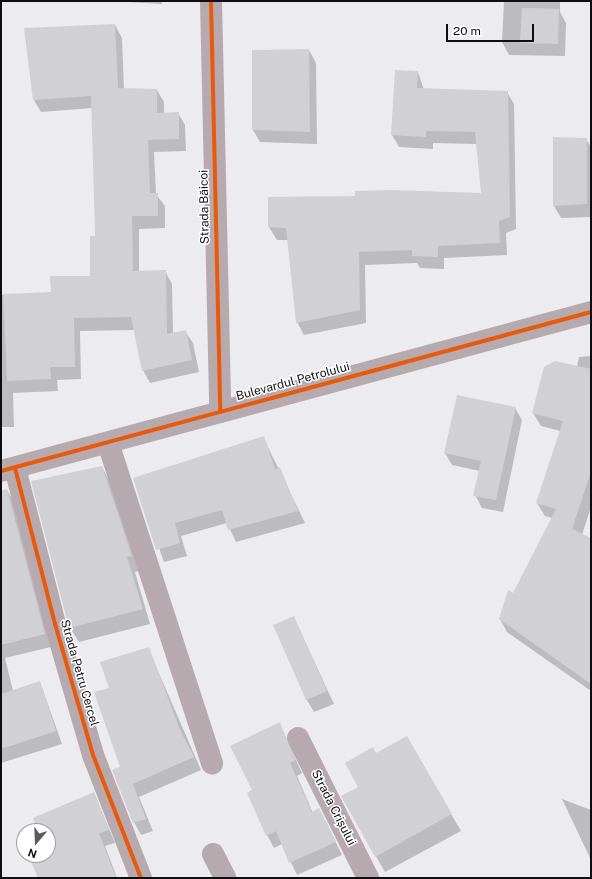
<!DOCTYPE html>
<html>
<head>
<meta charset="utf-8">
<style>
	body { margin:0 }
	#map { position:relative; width:592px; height:879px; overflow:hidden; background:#ebebf0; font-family:"Public Sans",sans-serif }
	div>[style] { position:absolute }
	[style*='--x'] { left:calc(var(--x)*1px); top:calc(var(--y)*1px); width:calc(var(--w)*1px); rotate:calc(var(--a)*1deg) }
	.shadow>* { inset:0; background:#0003 }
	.building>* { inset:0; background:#d1d1d5 }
	.minor>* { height:22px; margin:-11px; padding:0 11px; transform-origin:11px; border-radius:11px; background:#b6aaae }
	.cycleway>* { height:4px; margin:-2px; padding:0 2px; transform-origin:2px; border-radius:2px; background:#e8590c }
	span { translate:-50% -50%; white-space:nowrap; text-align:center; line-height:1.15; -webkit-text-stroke:3px #fff; paint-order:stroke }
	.street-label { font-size:12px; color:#0e0e11 }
	.frame { position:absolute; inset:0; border:2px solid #0e0e11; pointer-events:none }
	.north { position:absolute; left:16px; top:823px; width:40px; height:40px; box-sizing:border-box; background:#fff; border:1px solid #9f9fa0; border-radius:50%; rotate:199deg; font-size:11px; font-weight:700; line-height:16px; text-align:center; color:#0e0e11 }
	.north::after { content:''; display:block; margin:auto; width:14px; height:18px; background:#5b5b5f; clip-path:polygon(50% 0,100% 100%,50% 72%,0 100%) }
	.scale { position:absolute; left:446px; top:24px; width:88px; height:18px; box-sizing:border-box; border:2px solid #0e0e11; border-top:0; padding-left:5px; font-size:12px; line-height:14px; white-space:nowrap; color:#0e0e11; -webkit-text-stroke:3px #fff; paint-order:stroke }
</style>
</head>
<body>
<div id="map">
	<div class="shadow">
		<div style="clip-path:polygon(109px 1px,162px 1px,162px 4px)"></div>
		<div style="clip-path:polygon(504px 1px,560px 1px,560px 12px,566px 23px,565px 56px,509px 55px,502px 42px)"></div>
		<div style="clip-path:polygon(115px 25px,122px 38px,124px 89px,157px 90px,164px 102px,164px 113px,178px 113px,185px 125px,186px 151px,154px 152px,156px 194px,165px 206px,165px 228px,139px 229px,139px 272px,165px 271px,172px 284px,173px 333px,185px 331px,193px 343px,199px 372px,150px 383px,143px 370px,134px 330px,80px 331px,81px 379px,57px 380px,58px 391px,13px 393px,14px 427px,1px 427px,1px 295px,52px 293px,91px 277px,96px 237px,92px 108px,41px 112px,34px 100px)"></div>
		<div style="clip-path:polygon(309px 50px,316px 63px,317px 144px,260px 142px,253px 130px)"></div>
		<div style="clip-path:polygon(418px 72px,424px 90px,507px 92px,514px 104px,516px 229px,506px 233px,507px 255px,444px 258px,444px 269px,420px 268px,417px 263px,365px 265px,366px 323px,304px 335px,297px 322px,288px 240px,277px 240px,269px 227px,482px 194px,477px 144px,433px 143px,433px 149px,399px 147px,392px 135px)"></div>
		<div style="clip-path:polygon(586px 139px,591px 147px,591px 217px,561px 218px,554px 206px)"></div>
		<div style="clip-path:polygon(591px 356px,591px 507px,582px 535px,591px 540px,591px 691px,507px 632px,500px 619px,552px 518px,545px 516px,537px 503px,560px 431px,541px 426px,533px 413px,577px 367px,579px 357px)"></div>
		<div style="clip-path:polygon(515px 408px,522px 420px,503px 512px,482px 508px,475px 495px,480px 471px,452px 465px,445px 453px)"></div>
		<div style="clip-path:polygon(263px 437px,305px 523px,236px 542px,227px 523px,181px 536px,187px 556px,164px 562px,134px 479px)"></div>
		<div style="clip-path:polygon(102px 467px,110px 482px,139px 571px,135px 572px,150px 624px,79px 642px,70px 628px)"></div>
		<div style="clip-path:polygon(7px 490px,14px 502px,51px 647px,5px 658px,13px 691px,40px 682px,62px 744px,1px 763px,1px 491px)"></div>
		<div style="clip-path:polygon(294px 618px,334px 704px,314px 712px,307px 700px)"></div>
		<div style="clip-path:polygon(148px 648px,201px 770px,139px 797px,153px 831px,141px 835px,134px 822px,121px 768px,110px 688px)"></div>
		<div style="clip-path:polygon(279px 723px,302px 773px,297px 776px,313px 813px,326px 822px,342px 855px,297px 875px,282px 844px,274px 848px,267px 835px,253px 791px)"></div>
		<div style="clip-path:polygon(406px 737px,461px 831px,385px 872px,342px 797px,359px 787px,376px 755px)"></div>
		<div style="clip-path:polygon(94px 793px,115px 843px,105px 846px,117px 878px,39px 878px,29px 855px,48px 855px,48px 831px,39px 831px)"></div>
		<div style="clip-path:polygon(562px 799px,591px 810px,591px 861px,590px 858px)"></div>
	</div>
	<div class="building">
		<div style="clip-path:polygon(522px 8px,559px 9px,558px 44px,520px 43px)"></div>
		<div style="clip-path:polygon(115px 24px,118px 88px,157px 89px,157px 113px,179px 112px,179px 139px,148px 140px,150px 193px,158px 193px,158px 216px,132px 216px,133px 271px,166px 270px,167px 334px,186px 330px,192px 360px,142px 371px,131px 317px,74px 318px,75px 367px,50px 367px,51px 379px,7px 381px,3px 294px,51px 292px,50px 276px,90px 276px,90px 236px,95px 236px,91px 96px,33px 100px,24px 28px)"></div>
		<div style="clip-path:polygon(309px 49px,310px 132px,252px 130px,252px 50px)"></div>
		<div style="clip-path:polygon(395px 70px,418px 71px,417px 88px,508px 91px,510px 217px,499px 221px,500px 243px,438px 246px,438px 257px,412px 256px,412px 250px,359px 252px,360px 310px,296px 323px,286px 228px,268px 227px,268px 197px,355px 196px,355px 191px,391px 190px,481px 193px,475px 132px,426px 131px,426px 137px,391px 135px)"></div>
		<div style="clip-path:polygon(553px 137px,587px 138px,587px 204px,553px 206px)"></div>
		<div style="clip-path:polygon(555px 361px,591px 369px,591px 472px,572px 529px,591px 538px,591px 684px,499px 619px,508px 590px,513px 593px,556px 509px,536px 503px,563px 421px,532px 413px,544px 367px)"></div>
		<div style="clip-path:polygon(457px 395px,516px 407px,496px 500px,473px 496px,481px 461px,444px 453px)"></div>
		<div style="clip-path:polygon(264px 436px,275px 469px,280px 467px,298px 511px,228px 530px,222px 510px,175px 523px,180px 543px,156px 550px,133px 478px)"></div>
		<div style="clip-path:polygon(102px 466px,132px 556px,127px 557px,143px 609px,69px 628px,31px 481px)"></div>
		<div style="clip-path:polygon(7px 489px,45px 634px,1px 645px,1px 491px)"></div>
		<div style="clip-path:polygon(294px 616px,327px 691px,306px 700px,273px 625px)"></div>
		<div style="clip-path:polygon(149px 647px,180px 730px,194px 757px,133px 784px,146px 819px,133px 823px,112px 770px,120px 767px,94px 692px,109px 688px,100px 662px)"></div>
		<div style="clip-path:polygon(40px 681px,56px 731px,1px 749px,1px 694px)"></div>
		<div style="clip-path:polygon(280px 722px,295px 760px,290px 763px,312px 812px,319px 808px,336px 842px,289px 863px,276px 831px,266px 836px,247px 793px,252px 790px,230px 746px)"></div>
		<div style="clip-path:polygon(407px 736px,452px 814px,375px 857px,341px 796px,358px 787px,345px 763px,373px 747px,376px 753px)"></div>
		<div style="clip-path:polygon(94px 792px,109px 830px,99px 833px,116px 878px,38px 878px,28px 855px,48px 855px,48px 831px,38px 831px,33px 818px)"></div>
	</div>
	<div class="minor">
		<div style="--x:211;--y:1;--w:411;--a:88.7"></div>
		<div style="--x:108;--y:443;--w:337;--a:72"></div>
		<div style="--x:15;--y:468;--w:161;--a:75.6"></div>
		<div style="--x:55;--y:624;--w:136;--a:73.8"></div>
		<div style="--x:93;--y:755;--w:132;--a:68.7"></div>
		<div style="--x:1;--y:471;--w:611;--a:-15.08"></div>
		<div style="--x:298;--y:738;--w:157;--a:63.4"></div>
		<div style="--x:213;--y:854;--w:27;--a:63"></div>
	</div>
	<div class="cycleway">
		<div style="--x:211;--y:1;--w:411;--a:88.7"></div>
		<div style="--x:15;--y:468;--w:161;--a:75.6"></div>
		<div style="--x:55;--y:624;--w:136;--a:73.8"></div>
		<div style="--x:93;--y:755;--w:132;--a:68.7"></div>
		<div style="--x:1;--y:471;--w:611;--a:-15.08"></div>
	</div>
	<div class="street-label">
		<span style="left:205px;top:207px;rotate:-91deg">Strada Băicoi</span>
		<span style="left:293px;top:382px;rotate:-15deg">Bulevardul Petrolului</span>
		<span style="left:79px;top:673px;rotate:74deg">Strada Petru Cercel</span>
		<span style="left:333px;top:808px;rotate:63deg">Strada Crișului</span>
	</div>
	<div class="frame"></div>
	<div class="north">N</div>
	<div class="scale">20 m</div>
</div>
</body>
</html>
